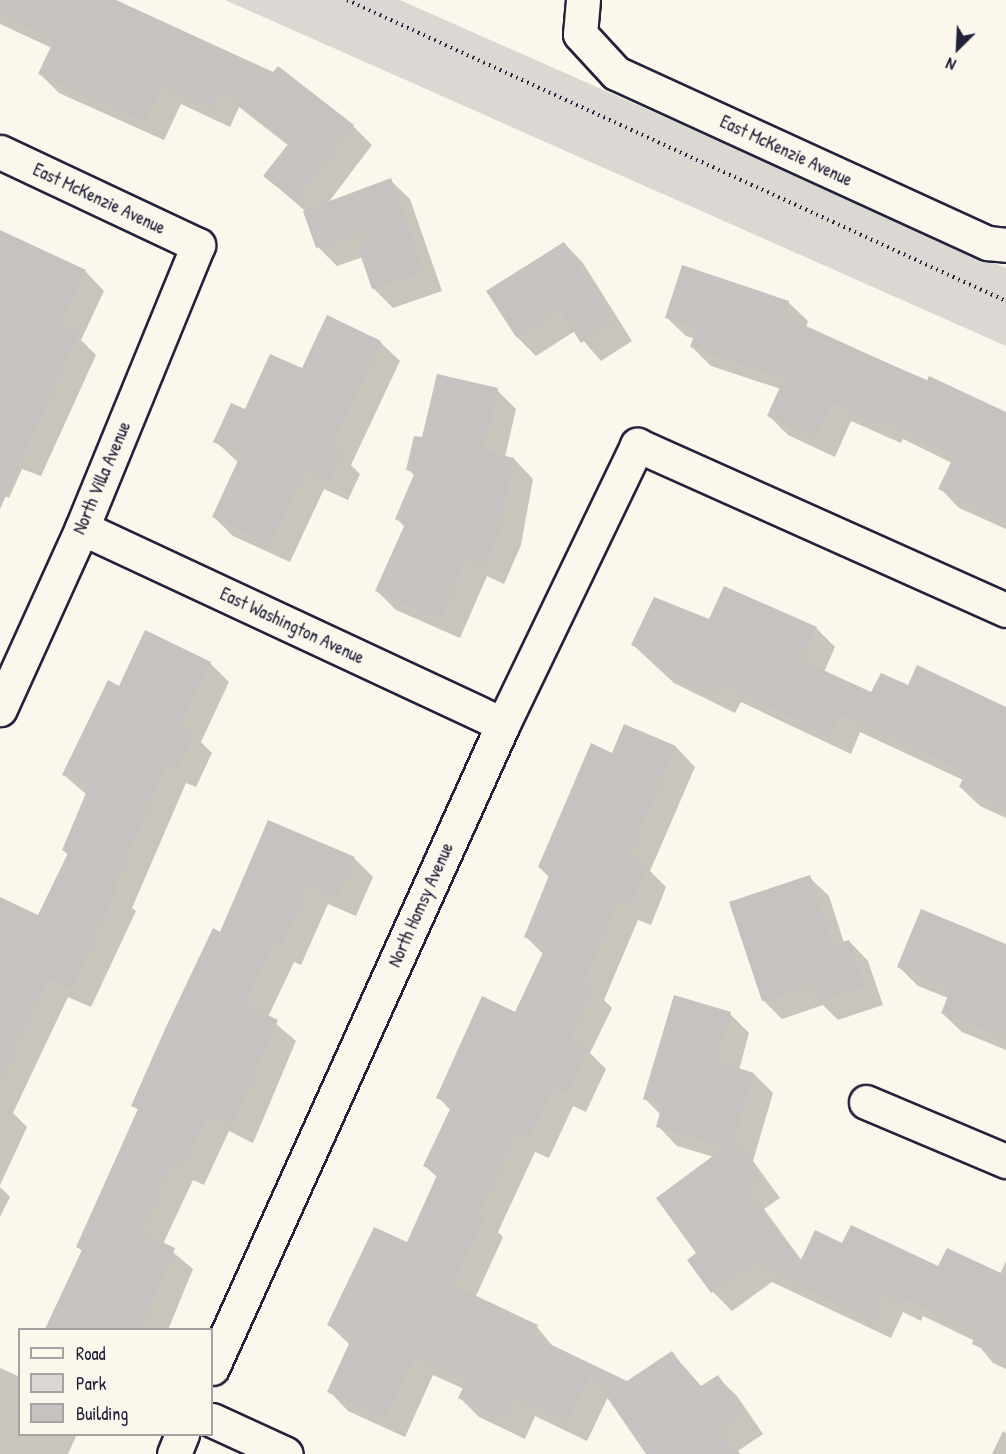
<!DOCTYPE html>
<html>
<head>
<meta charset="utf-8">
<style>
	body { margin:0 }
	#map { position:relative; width:1006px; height:1454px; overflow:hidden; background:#fbf7ec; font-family:"Patrick Hand",sans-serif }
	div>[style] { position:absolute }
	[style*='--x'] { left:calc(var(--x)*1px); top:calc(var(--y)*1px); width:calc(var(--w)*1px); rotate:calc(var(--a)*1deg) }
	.green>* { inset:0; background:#dbd8d3 }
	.shadow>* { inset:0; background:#0003 }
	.building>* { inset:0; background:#c6c2c0 }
	.path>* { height:4px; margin-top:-2px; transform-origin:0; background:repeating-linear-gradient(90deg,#22223b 0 1.5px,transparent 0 6px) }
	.roads { filter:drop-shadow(2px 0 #22223b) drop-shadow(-2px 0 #22223b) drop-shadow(0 2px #22223b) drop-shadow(0 -2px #22223b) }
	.street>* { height:33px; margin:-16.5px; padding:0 16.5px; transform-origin:16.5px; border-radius:16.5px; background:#fbf7ec }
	span { translate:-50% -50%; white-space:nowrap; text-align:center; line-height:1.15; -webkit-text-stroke:4.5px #fbf7ec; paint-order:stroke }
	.street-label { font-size:18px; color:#22223b }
	.legend { position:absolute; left:18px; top:1328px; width:195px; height:108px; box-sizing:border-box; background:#fbf7ec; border:2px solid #a4a2a5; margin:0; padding:8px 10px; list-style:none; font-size:18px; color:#22223b }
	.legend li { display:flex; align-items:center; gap:12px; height:30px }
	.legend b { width:30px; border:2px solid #a4a2a5 }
	.north { position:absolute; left:928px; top:18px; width:60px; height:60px; -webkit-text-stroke:4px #fbf7ec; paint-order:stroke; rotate:204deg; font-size:16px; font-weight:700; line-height:24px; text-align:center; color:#22223b }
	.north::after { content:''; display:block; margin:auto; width:21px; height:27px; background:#22223b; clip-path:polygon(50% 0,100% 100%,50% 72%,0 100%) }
</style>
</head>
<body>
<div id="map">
	<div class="green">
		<div style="clip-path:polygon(225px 0,400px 0,1006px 268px,1006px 346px)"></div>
	</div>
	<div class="shadow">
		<div style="clip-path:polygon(0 0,113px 0,353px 126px,372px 145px,328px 203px,390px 180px,410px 199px,442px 291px,393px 308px,374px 289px,363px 257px,337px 266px,318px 247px,305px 211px,265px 176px,289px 146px,239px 107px,230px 127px,181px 104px,164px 140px,59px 93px,40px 74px,52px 48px,0 24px)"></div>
		<div style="clip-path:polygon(0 232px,85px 271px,104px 291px,81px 340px,96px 355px,41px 476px,22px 469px,9px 498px,0 494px)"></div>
		<div style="clip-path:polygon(564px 243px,583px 263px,632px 341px,601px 361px,575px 331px,536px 356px,517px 337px,488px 291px)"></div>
		<div style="clip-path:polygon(788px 302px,808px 321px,806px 328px,1006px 414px,1006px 529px,959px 508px,940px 488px,952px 463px,903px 439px,901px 443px,851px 421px,835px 457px,788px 435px,769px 416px,781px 389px,711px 366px,692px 347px,695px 339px,686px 336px,666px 317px)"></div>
		<div style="clip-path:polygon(380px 342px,400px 361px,351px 465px,360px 474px,348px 500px,324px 489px,290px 562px,233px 536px,214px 517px,239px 463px,215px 441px,245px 411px,303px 370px)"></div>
		<div style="clip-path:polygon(497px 390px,516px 409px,505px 457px,514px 459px,533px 479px,521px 545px,504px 584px,487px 576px,460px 638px,396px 610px,377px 591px,405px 527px,397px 519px,415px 476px,408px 469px,423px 439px)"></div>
		<div style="clip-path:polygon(709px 621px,816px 628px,835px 647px,824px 672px,872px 694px,909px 687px,1006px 707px,1006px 818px,980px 806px,960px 787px,963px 780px,860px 732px,851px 754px,741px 702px,735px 713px,674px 683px,632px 644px)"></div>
		<div style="clip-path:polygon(210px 663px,229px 682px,201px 742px,212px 753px,196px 787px,186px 783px,132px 908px,136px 911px,91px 1007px,68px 997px,13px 1113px,27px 1127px,0 1185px,0 913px,39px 917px,68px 855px,63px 850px,87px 795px,64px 775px,120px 688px)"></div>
		<div style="clip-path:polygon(625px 726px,676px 747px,695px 767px,650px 871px,666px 887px,651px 925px,638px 920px,604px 1000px,612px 1008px,590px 1053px,606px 1069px,586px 1112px,573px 1106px,549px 1158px,535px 1152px,498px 1232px,503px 1237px,476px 1296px,537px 1327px,555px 1349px,627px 1383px,672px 1353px,702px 1387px,717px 1377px,737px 1396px,763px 1434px,738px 1451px,740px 1454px,648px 1454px,608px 1397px,587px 1441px,535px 1416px,525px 1439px,479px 1417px,460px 1398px,464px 1389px,433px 1375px,405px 1437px,348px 1411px,329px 1391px,350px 1345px,329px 1325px,408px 1244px,438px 1178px,425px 1166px,451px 1111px,438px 1097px,515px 1014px,544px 955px,526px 937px,550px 878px,539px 867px,612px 755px)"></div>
		<div style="clip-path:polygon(354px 858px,373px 877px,356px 916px,328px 904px,301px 965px,294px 962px,268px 1017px,296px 1041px,253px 1143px,229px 1131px,204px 1185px,193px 1180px,163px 1244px,193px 1269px,168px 1330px,46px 1330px,83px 1252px,77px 1246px,139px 1111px,133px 1105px,221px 934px)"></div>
		<div style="clip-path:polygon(809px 877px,829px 896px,844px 943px,849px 941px,868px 961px,883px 1005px,838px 1020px,823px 1005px,782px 1019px,763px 1000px)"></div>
		<div style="clip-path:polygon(1006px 946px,1006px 1050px,962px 1032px,942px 1013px,948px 998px,918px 986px,899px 967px)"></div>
		<div style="clip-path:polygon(730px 1014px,749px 1033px,739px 1070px,754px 1074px,773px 1093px,753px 1161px,780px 1198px,764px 1209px,802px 1261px,843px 1245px,939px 1268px,1000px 1274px,1006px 1261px,1006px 1369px,993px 1363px,975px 1341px,923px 1316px,921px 1321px,903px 1312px,891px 1338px,772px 1282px,732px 1311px,713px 1292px,689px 1260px,698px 1253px,714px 1157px,677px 1146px,658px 1126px,661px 1115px,645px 1099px)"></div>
		<div style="clip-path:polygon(0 1187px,10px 1197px,0 1217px)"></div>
		<div style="clip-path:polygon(0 1368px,20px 1377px,20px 1434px,77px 1434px,68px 1454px,0 1454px)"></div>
		<div style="clip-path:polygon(1003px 1431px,1006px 1433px,1006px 1454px,992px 1454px)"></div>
	</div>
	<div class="building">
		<div style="clip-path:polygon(0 0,116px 0,273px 72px,278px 66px,354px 125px,295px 201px,263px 176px,289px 143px,220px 90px,211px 109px,161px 86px,145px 122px,38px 74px,54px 40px,0 15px)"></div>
		<div style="clip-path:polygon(391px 178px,424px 271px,372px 289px,358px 248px,366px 231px,316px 248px,303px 211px)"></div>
		<div style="clip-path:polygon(0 230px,86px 270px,60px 326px,78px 334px,0 509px)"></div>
		<div style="clip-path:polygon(564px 242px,614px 322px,581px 343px,560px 310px,516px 337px,486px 291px)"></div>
		<div style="clip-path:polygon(682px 265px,789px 301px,784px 316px,927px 381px,929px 376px,1006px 412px,1006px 521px,938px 489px,954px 456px,883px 421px,882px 425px,832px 402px,815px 439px,767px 416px,784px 378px,690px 347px,697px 328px,665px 318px)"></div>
		<div style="clip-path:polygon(327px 315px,381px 341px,331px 448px,342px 453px,328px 482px,304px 471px,271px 544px,212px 517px,241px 454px,213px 442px,231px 403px,245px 409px,270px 354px,302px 368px)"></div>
		<div style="clip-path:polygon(437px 374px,498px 388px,483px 451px,514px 458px,500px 523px,503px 524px,485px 566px,467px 558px,440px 619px,375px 591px,405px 524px,395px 519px,415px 472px,406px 470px,414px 436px,422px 437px)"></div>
		<div style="clip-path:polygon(724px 586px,817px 627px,801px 660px,871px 692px,881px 673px,908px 685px,917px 665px,1006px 707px,1006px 809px,959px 787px,966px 772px,841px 714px,831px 736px,721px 684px,716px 695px,653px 664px,656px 657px,631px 645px,654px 597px,709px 619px)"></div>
		<div style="clip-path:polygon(145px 630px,211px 662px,180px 726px,194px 733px,177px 769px,167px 764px,113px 889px,117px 891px,71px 989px,49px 979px,0 1081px,0 897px,38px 915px,68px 853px,62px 850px,89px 786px,62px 775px,108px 680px,119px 686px)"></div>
		<div style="clip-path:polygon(624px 724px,676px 746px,628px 858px,648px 867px,631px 906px,618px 901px,584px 983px,594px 987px,569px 1039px,588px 1049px,567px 1094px,554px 1088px,529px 1140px,516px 1134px,478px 1214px,485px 1216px,453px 1285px,538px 1325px,533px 1336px,627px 1381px,672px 1351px,698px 1388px,718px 1375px,745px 1414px,720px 1431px,735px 1454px,646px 1454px,591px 1374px,567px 1423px,516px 1398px,505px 1420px,458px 1398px,467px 1380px,414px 1357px,385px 1419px,327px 1392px,352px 1337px,327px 1325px,374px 1227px,407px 1242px,438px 1173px,423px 1166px,452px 1105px,436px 1098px,482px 996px,515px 1012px,546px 946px,524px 937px,550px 873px,538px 867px,591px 743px,612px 753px)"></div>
		<div style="clip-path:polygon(268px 820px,355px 857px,336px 898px,308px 886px,282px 947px,274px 944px,245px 1004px,278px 1020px,233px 1125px,210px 1113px,184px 1167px,174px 1161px,141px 1232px,175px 1248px,141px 1329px,45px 1329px,82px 1250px,76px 1247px,138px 1109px,131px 1106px,166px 1027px,213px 928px,220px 932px)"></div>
		<div style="clip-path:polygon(810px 875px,833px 945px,849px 940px,865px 986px,818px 1002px,812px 984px,762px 1001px,729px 902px)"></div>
		<div style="clip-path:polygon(921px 909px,1006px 944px,1006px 1038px,941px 1013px,951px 989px,897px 967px)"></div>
		<div style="clip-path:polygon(674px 995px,731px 1012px,716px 1061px,754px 1073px,734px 1140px,762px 1178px,746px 1189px,800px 1262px,815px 1230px,842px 1243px,851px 1225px,938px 1266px,947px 1248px,1003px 1274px,1006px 1266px,1006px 1360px,972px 1344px,976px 1333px,904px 1298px,901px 1303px,884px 1294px,872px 1320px,752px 1264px,711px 1293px,687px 1260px,696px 1253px,656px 1198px,725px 1147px,656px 1127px,662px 1105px,643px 1099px)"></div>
	</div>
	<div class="path">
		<div style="--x:347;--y:0;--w:724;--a:24.55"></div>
	</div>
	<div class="roads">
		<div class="street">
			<div style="--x:583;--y:0;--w:34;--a:95"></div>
			<div style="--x:580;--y:34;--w:53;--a:47.3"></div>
			<div style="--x:616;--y:73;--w:409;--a:24.6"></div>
			<div style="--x:988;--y:243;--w:18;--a:6"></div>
			<div style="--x:0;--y:152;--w:219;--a:25.2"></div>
			<div style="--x:198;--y:245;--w:306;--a:112.3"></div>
			<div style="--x:82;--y:528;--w:199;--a:114.4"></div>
			<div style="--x:82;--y:528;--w:464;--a:25"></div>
			<div style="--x:866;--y:1102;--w:152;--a:22.9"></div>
			<div style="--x:212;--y:1368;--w:707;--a:-65.68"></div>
			<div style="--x:503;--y:724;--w:310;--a:-64.3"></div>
			<div style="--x:637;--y:445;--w:404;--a:24.1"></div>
			<div style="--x:212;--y:1420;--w:81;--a:24.7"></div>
			<div style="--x:174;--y:1454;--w:22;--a:-68"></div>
		</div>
	</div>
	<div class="street-label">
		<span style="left:786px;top:151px;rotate:25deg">East McKenzie Avenue</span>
		<span style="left:99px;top:199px;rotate:25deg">East McKenzie Avenue</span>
		<span style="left:102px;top:478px;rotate:-67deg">North Villa Avenue</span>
		<span style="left:292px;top:626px;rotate:25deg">East Washington Avenue</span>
		<span style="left:421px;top:905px;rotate:-66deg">North Homsy Avenue</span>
	</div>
	<ul class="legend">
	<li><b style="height:8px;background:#fbf7ec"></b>Road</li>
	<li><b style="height:16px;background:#dbd8d3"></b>Park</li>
	<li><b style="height:16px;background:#c6c2c0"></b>Building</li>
	</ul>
	<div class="north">N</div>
</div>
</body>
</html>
